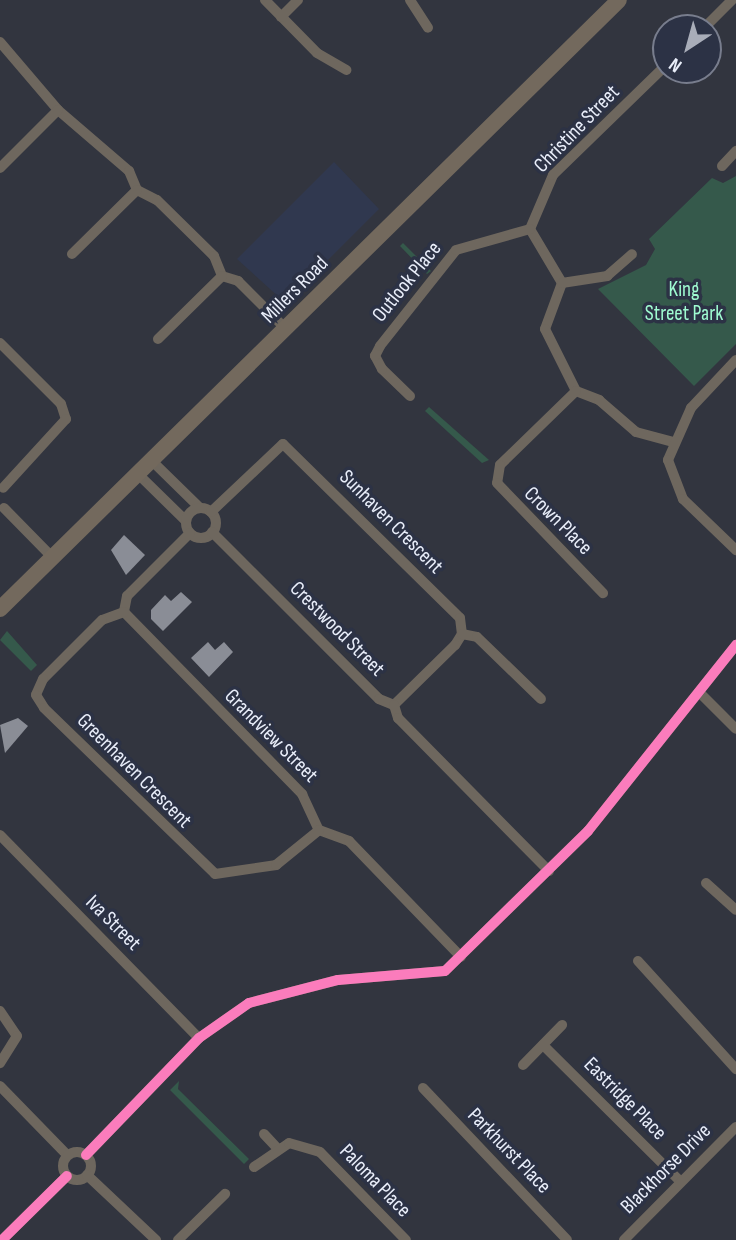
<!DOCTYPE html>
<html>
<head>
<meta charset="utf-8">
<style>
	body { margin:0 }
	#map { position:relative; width:736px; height:1240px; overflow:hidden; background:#32353f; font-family:"Sofia Sans Condensed",sans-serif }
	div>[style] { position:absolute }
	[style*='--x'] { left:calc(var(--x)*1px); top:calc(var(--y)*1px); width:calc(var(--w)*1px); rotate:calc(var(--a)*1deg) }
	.built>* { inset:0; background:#30384f }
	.green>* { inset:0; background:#35594b }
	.building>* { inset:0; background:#8a8d96 }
	.street>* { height:10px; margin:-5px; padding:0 5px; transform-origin:5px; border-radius:5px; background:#6e675e }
	.street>.ring { margin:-5px; padding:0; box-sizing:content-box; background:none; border:10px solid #6e675e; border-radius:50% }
	.secondary>* { height:16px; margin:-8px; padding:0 8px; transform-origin:8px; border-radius:8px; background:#73695d }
	.bus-1>* { height:10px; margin:-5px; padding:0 5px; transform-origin:5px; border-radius:5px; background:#fb7cbc }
	span { translate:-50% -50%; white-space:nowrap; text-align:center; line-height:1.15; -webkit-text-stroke:7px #2c3245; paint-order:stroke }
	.street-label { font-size:21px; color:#e9eefa }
	.park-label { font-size:21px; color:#9ffbd1 }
	.north { position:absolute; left:652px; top:14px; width:70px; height:70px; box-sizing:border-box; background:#2c3245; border:2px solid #787d8d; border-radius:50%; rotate:216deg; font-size:19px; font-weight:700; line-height:28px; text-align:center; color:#e9eefa }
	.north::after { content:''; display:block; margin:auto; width:24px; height:32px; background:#a9adb9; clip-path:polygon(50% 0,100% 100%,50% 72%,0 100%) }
</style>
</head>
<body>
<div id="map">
	<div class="built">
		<div style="clip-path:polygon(334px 162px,379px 209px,290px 298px,281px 299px,237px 259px)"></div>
	</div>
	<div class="green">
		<div style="clip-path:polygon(736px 176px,736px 344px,694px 386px,598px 289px,646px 265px,655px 249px,649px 239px,712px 178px,723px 183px)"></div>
		<div style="clip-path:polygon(403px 243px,431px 271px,427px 274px,400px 246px)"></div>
		<div style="clip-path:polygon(429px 407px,489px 460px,482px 463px,425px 411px)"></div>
		<div style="clip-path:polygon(7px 631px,37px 665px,31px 671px,0 640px)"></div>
		<div style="clip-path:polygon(179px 1081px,178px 1089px,249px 1159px,244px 1164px,170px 1090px)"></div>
	</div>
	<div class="building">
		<div style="clip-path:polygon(124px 535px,145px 555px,126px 575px,111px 550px)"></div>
		<div style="clip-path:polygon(181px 592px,192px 602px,163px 631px,151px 619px,151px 610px,165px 595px,171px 601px)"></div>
		<div style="clip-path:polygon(208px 642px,215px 650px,224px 642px,233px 652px,209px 677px,191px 658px)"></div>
		<div style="clip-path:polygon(18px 718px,28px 726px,5px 753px,0 725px)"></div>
	</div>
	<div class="street">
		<div style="--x:265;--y:0;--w:74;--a:45.5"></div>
		<div style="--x:317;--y:53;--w:34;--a:30"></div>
		<div style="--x:410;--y:0;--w:33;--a:57"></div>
		<div style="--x:281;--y:17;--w:24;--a:-45"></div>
		<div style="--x:704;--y:28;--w:40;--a:-45"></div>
		<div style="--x:0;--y:42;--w:89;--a:49.5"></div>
		<div style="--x:58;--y:110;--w:94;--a:40.7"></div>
		<div style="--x:129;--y:171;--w:21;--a:67"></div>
		<div style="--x:137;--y:190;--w:22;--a:27"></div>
		<div style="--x:157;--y:200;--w:80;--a:44.5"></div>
		<div style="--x:214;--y:256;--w:22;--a:68"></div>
		<div style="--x:222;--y:276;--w:17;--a:17"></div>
		<div style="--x:238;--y:281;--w:66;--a:45"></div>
		<div style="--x:722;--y:166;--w:21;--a:-47"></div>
		<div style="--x:0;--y:168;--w:82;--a:-45"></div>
		<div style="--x:530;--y:229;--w:63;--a:59.3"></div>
		<div style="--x:562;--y:283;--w:49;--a:110.3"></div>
		<div style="--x:545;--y:329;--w:69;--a:63.4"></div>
		<div style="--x:576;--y:391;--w:25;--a:21"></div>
		<div style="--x:599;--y:400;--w:49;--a:40.9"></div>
		<div style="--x:636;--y:432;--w:38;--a:15"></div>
		<div style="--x:530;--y:229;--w:59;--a:-66.9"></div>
		<div style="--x:553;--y:175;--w:158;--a:-44.2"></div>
		<div style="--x:72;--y:254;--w:91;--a:-44.6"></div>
		<div style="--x:562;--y:283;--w:46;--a:-8.8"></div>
		<div style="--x:607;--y:276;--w:33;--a:-41"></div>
		<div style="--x:158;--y:339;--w:90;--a:-44.5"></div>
		<div style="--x:0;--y:343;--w:86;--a:45"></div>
		<div style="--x:61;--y:404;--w:16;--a:72"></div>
		<div style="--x:66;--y:419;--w:93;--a:132.4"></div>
		<div style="--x:736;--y:360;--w:66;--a:133.2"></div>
		<div style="--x:691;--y:408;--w:57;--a:113.9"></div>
		<div style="--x:668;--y:460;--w:42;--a:69"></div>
		<div style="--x:683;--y:499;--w:74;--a:43.9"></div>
		<div style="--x:576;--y:391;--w:106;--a:135.8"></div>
		<div style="--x:500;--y:465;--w:18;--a:99"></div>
		<div style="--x:497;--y:483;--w:153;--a:46.1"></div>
		<div style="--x:410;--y:396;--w:39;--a:-136"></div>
		<div style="--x:382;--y:369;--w:15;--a:-118"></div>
		<div style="--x:375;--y:356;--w:11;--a:-63"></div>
		<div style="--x:380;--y:346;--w:122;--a:-51.6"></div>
		<div style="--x:456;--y:250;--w:77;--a:-15.8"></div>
		<div style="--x:152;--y:461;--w:67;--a:44.4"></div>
		<div style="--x:138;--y:474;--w:67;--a:44.4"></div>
		<div style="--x:4;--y:508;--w:69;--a:45.6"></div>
		<div class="ring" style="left:186px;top:508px;width:20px;height:20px"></div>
		<div style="--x:211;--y:512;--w:99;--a:-43.4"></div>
		<div style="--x:283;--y:444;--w:248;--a:44.5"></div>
		<div style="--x:460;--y:618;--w:16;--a:83"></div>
		<div style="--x:462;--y:634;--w:13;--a:122"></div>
		<div style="--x:455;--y:645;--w:86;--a:135.5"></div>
		<div style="--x:212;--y:532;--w:236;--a:45"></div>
		<div style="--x:379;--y:699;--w:16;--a:22"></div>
		<div style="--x:394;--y:705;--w:14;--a:73"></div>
		<div style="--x:398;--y:718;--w:215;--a:45.4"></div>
		<div style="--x:190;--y:533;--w:89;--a:135"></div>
		<div style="--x:127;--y:596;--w:16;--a:101"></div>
		<div style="--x:124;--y:612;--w:255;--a:45.6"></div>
		<div style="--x:302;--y:794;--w:40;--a:65"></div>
		<div style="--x:319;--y:830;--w:32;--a:20"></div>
		<div style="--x:349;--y:841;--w:161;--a:46"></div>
		<div style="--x:124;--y:612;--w:23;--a:160"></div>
		<div style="--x:102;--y:620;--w:83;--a:135"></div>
		<div style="--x:43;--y:679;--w:17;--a:114"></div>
		<div style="--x:36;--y:695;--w:15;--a:58"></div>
		<div style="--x:44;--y:708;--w:238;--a:44.1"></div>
		<div style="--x:215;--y:874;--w:62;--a:-8.4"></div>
		<div style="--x:276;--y:865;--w:55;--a:-39.1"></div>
		<div style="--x:462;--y:634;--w:15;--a:11"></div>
		<div style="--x:477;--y:637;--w:89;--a:44.1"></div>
		<div style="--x:699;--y:692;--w:52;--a:45"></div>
		<div style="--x:0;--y:835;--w:284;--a:45.6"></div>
		<div style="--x:706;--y:883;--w:40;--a:42"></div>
		<div style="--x:638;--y:961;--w:146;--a:47.8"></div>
		<div style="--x:0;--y:1011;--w:30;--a:56"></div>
		<div style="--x:17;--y:1036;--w:32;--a:122"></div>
		<div style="--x:543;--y:1045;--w:193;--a:44.8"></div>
		<div style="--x:523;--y:1065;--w:56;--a:-45.7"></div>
		<div style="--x:0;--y:1086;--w:96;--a:45.8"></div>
		<div style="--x:423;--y:1088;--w:209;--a:46.5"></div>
		<div style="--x:264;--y:1134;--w:18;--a:47"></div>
		<div class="ring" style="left:63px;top:1152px;width:18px;height:18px"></div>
		<div style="--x:86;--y:1155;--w:163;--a:-46"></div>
		<div style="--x:199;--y:1038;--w:61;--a:-35"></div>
		<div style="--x:249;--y:1003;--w:92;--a:-14.5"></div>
		<div style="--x:338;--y:980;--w:107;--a:-4.8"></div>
		<div style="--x:445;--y:971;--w:200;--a:-44.4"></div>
		<div style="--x:588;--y:831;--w:238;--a:-51.5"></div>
		<div style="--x:254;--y:1167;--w:42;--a:-34.4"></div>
		<div style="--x:289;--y:1143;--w:32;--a:16"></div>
		<div style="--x:320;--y:1152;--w:123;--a:45.7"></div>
		<div style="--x:87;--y:1175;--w:95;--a:43.3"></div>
		<div style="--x:2;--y:1240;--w:91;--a:-44.6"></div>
		<div style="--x:178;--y:1240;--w:66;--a:-44.4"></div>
		<div style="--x:624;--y:1240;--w:159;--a:-45.3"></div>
	</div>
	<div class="secondary">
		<div style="--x:0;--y:609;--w:868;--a:-44.53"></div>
	</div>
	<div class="bus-1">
		<div style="--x:86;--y:1155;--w:163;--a:-46"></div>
		<div style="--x:199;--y:1038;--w:61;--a:-35"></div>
		<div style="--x:249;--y:1003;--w:92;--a:-14.5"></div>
		<div style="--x:338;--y:980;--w:107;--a:-4.8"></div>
		<div style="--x:445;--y:971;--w:200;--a:-44.4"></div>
		<div style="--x:588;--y:831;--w:238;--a:-51.5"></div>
		<div style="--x:2;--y:1240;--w:91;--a:-44.6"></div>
	</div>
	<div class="street-label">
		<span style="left:577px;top:129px;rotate:-46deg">Christine Street</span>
		<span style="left:407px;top:282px;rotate:-51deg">Outlook Place</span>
		<span style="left:295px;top:290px;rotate:-45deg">Millers Road</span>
		<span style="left:558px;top:521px;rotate:45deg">Crown Place</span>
		<span style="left:391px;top:522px;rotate:45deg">Sunhaven Crescent</span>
		<span style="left:337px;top:629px;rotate:45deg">Crestwood Street</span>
		<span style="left:271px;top:736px;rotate:45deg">Grandview Street</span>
		<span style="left:134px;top:771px;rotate:45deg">Greenhaven Crescent</span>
		<span style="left:113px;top:923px;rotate:45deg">Iva Street</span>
		<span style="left:625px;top:1099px;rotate:45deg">Eastridge Place</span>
		<span style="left:509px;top:1151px;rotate:46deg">Parkhurst Place</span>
		<span style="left:666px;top:1169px;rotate:-45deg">Blackhorse Drive</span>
		<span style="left:375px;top:1181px;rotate:46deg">Paloma Place</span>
	</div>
	<div class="park-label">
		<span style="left:684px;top:302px">King<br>Street Park</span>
	</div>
	<div class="north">N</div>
</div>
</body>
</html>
